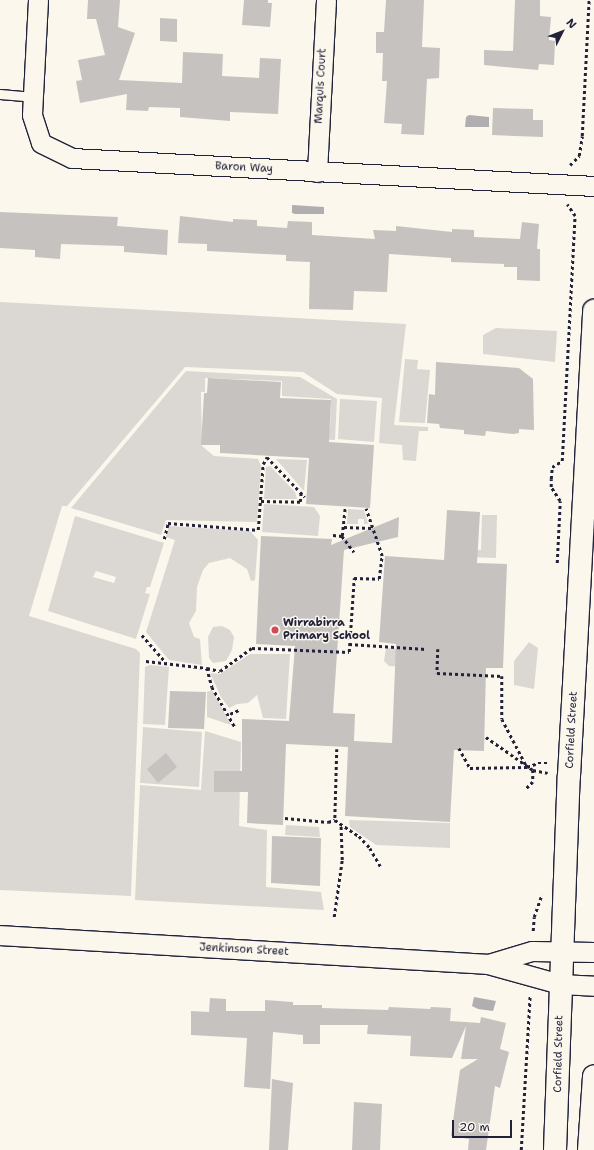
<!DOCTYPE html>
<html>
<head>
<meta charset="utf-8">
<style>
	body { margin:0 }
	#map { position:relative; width:594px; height:1150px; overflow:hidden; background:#fbf7ec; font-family:"Shantell Sans",sans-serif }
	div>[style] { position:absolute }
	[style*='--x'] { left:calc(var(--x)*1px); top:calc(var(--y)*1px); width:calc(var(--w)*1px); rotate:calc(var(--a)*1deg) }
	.green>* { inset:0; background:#dbd8d3 }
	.water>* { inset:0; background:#b1aeb0 }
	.building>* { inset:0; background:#c6c2c0 }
	.path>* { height:2.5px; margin-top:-1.25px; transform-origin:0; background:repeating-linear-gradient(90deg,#22223b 0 3px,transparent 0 6px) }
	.roads { filter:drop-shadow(1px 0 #22223b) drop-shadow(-1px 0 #22223b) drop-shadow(0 1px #22223b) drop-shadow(0 -1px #22223b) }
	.service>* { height:9px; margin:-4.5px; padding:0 4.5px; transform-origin:4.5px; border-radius:4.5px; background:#fbf7ec }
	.minor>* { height:19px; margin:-9.5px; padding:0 9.5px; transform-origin:9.5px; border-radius:9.5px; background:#fbf7ec }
	.primary>* { height:22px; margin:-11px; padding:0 11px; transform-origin:11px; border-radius:11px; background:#fbf7ec }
	.dots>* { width:11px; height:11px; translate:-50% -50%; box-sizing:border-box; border:2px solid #fbf7ec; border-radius:50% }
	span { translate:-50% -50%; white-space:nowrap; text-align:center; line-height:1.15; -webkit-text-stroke:3px #fbf7ec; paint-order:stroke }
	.street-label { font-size:11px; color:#22223b }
	.poi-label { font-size:11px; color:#22223b; font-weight:700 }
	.left { translate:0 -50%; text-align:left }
	.north { position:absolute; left:542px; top:12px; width:40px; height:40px; -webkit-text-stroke:3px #fbf7ec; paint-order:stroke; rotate:48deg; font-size:11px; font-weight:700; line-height:16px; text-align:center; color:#22223b }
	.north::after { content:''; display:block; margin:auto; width:14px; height:18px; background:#22223b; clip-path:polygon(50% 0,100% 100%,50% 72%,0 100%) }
	.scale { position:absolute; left:452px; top:1120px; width:60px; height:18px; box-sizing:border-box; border:2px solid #22223b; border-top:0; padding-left:5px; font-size:12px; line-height:14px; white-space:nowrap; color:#22223b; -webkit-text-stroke:3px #fbf7ec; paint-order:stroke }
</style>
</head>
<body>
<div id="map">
	<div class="green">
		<div style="clip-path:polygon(0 302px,406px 324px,394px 425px,428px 427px,428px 431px,419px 431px,416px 461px,403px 460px,402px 445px,379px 443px,382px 398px,337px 394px,303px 372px,185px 367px,67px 506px,62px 506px,29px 616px,136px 649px,140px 653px,131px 896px,0 890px)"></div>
		<div style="clip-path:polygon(496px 328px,557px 331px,555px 362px,483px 354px,483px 335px)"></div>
		<div style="clip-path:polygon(405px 359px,418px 360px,417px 369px,430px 370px,425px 423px,399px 422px)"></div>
		<div style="clip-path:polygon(186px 371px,300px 377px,337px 399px,335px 440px,309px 439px,309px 427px,330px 428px,331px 399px,282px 396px,282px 381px,205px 378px,205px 392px,201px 392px,202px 446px,214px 456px,258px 459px,261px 466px,257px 522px,166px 520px,161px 535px,71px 508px)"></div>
		<div style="clip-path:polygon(340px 399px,377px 401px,374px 442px,338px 439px)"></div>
		<div style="clip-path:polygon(276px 459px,307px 460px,304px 491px)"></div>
		<div style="clip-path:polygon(270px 466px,295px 492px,297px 499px,264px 499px,266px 467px)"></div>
		<div style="clip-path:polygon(264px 504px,314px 507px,320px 516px,318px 536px,262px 532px)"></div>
		<div style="clip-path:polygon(348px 509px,364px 510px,368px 524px,364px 524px,364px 519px,358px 519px,358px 524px,347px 524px)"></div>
		<div style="clip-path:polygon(482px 515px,497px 515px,496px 558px,467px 557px,467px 549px,481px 550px)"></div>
		<div style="clip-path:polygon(evenodd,75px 516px,164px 543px,150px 587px,147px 587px,145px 593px,150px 594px,136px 639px,48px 611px,75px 516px,96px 571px,116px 577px,114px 583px,93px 577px,96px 571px)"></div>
		<div style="clip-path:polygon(169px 526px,250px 531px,258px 540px,255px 580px,251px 581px,247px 569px,230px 558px,209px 563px,203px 570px,197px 587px,196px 611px,189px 623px,194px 637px,200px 639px,202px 665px,169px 660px,146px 632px,175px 540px,166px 537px)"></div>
		<div style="clip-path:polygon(222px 626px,230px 630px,234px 637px,232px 650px,226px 661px,213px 663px,209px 658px,208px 637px,213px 627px)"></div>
		<div style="clip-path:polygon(529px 642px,538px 648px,534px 689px,514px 685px,514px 661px)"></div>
		<div style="clip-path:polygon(386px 648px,398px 649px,424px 668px,389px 666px,384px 661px)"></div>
		<div style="clip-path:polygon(250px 654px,290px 654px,286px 719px,263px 718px,257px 695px,248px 703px,237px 704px,229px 708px,221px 697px,210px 673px,220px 674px)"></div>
		<div style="clip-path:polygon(150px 665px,169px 667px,165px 725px,143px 724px,145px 667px)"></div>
		<div style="clip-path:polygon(212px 690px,231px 725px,207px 717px,207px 692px)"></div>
		<div style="clip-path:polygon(143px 727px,202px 732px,199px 787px,140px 783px)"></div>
		<div style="clip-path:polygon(205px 731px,241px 742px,239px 826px,267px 830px,266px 887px,321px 892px,324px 910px,135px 900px,140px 785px,201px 790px)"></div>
		<div style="clip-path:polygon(349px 820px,450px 823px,450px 848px,376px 845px,350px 827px)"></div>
		<div style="clip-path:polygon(286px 825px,319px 827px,320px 837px,285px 835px)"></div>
	</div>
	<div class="water">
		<div style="clip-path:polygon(469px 115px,489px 117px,489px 127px,465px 127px,466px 117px)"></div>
		<div style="clip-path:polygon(292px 205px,324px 207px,324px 214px,295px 214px,292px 213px)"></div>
		<div style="clip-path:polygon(474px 997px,496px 1001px,493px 1011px,478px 1009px,472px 1006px)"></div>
	</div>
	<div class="building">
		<div style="clip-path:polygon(88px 0,120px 0,118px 27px,135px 33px,119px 80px,182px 83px,183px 52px,223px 54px,222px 76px,259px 78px,260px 58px,281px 59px,278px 114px,230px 112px,230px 121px,180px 117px,180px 108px,149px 107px,148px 111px,126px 110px,127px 94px,80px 103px,76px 81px,82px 80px,78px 60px,105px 55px,96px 19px,87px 19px)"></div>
		<div style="clip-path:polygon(244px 0,268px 0,268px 3px,272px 3px,270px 27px,242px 25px)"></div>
		<div style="clip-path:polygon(386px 0,424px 0,422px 47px,440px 48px,439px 78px,427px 79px,424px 135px,401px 134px,402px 124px,384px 123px,387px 81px,382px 81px,383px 53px,376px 53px,376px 32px,384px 32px)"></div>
		<div style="clip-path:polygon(515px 0,540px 0,540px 16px,551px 17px,549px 40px,555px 41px,554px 65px,539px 64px,538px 70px,484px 65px,484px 50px,513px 51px)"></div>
		<div style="clip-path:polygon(160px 18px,177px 19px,177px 42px,160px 41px)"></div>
		<div style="clip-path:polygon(493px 108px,533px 109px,533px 120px,543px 120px,543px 137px,492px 135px)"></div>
		<div style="clip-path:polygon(0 212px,118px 217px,117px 226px,168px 230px,167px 255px,124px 252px,124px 246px,61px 244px,60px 259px,35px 257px,35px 250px,0 248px)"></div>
		<div style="clip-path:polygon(180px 216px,233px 222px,233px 219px,257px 220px,257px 226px,287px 228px,288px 221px,312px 222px,312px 235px,375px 239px,373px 230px,396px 231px,396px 226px,452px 232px,452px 229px,474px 230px,474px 237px,520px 239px,522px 222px,539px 224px,537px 249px,540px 249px,540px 281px,517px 280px,517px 267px,504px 267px,504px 264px,451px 262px,451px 258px,389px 254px,387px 292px,354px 291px,353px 310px,309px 309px,310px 262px,286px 261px,286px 255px,207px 251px,207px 244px,178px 243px)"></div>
		<div style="clip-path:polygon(436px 362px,519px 368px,533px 379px,534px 430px,519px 429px,519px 433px,513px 434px,486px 431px,485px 436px,464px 434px,464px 430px,440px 428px,439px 424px,427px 423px,429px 394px,435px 395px)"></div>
		<div style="clip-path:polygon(208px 378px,281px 382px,280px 398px,331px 400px,329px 442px,374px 445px,370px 508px,306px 504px,309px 458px,220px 453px,220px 445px,201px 445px,204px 393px,207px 393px)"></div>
		<div style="clip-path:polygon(447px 510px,480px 512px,477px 563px,507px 564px,503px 668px,486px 668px,484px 751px,454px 750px,450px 822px,345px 816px,348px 747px,286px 744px,283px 825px,247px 823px,248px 792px,214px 792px,214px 771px,242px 771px,242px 719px,289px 721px,295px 646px,256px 644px,261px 536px,332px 539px,331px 545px,399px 517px,398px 537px,344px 550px,333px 713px,355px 714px,354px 741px,392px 743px,396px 644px,379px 642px,385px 556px,444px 560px)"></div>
		<div style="clip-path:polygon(170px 691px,206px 692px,204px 729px,168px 728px)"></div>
		<div style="clip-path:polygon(166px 753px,177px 767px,158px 783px,147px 769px)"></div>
		<div style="clip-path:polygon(272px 836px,321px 838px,320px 886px,271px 883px)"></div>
		<div style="clip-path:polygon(210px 998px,226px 999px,226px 1011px,265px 1011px,265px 1000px,293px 1002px,293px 1005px,322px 1005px,322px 1008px,388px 1010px,389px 1007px,430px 1009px,431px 1007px,451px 1008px,450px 1021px,480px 1023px,481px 1017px,506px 1023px,500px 1049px,509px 1052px,500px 1088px,495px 1086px,486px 1150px,468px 1150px,469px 1139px,451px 1136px,460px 1070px,478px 1059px,461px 1059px,466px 1026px,452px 1058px,410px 1056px,411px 1036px,367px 1034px,368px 1025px,320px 1025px,320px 1044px,303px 1044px,303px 1035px,273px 1032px,270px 1089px,244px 1087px,247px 1038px,191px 1035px,191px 1011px,209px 1012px)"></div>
		<div style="clip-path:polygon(272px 1079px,293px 1083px,288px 1150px,269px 1150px)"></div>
		<div style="clip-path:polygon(354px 1102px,382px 1104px,380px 1150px,352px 1150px)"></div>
	</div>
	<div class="path">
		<div style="--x:570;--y:165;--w:13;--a:-45"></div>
		<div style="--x:579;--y:156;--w:20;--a:-81"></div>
		<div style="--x:582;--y:136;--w:136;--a:-87.1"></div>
		<div style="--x:261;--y:501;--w:39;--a:1"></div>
		<div style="--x:300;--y:502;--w:9;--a:-84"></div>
		<div style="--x:344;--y:527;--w:27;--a:2"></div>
		<div style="--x:333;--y:535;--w:9;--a:6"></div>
		<div style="--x:342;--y:536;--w:28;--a:-84"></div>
		<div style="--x:342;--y:536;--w:20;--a:53"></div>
		<div style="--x:164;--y:539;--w:16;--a:-76"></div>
		<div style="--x:168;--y:523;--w:90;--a:4.4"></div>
		<div style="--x:258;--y:530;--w:66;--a:-85.7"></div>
		<div style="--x:263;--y:464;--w:8;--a:-60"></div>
		<div style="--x:267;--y:457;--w:55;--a:46.5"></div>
		<div style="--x:557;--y:563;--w:62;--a:-87.2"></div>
		<div style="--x:560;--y:501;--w:17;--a:-123"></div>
		<div style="--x:551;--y:487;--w:8;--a:-90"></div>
		<div style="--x:551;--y:479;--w:12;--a:-85"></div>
		<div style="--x:552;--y:467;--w:12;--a:-31"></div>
		<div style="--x:562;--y:461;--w:245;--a:-87"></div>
		<div style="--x:575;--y:216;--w:14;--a:-124"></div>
		<div style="--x:142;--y:635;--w:37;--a:49"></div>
		<div style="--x:349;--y:644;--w:77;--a:3.7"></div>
		<div style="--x:438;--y:649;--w:24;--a:92"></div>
		<div style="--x:437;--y:673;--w:65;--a:2.6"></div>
		<div style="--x:502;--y:676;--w:43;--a:90"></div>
		<div style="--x:502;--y:719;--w:54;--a:62.5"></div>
		<div style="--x:146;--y:661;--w:61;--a:6.5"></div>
		<div style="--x:207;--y:668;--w:20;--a:75"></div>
		<div style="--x:212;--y:687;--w:46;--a:60.1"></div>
		<div style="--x:207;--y:668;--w:13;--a:13"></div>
		<div style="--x:220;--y:671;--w:39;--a:-36"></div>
		<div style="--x:252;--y:648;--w:97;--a:2.4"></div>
		<div style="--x:349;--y:652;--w:74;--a:-86.1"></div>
		<div style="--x:354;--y:578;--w:25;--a:2"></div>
		<div style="--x:379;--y:579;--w:23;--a:-83"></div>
		<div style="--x:382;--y:556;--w:50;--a:-108.8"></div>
		<div style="--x:230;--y:714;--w:10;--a:-24"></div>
		<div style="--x:486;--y:737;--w:57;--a:35.1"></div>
		<div style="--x:533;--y:770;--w:12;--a:90"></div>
		<div style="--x:533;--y:782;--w:10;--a:135"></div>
		<div style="--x:459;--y:748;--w:23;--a:61"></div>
		<div style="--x:470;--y:768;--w:57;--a:-1"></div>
		<div style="--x:527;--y:767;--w:12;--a:-20"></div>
		<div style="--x:538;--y:763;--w:10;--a:0"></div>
		<div style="--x:337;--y:749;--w:71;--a:91.6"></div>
		<div style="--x:335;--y:820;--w:29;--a:34"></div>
		<div style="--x:359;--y:836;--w:16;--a:47"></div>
		<div style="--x:370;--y:848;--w:22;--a:60"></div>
		<div style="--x:533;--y:770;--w:15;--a:11"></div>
		<div style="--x:285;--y:818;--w:43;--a:5.3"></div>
		<div style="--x:328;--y:822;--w:7;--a:-16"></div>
		<div style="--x:334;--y:917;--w:58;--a:-82"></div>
		<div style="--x:342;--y:860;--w:34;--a:-92"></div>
		<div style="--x:533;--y:931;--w:14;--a:-86"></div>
		<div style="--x:534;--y:917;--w:24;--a:-71"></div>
		<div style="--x:521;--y:1150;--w:154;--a:-86.7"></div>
	</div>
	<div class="roads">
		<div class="service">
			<div style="--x:0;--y:94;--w:33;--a:5"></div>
		</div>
		<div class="minor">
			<div style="--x:38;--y:0;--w:115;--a:93"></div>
			<div style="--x:32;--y:115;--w:29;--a:72"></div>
			<div style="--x:41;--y:143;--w:34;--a:26"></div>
			<div style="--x:72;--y:158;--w:523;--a:3.07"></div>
			<div style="--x:317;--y:172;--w:172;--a:-87"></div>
			<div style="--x:0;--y:935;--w:489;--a:3.4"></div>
			<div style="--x:488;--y:964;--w:75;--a:15.5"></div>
			<div style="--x:560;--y:984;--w:34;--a:3"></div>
			<div style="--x:488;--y:964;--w:46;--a:-16.5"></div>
			<div style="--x:532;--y:951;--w:62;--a:0.9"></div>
		</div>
		<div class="primary">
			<div style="--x:555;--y:1150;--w:374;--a:-87.9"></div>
			<div style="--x:569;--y:776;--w:466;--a:-86.9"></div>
			<div style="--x:589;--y:1150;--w:74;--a:-86.1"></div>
		</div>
	</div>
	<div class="dots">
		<div style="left:275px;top:630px;background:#d1495b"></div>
	</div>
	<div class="street-label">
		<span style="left:321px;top:86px;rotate:-87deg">Marquis Court</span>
		<span style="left:244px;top:168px;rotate:3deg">Baron Way</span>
		<span style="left:572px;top:730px;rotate:-87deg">Corfield Street</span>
		<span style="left:244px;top:950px;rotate:3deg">Jenkinson Street</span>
		<span style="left:559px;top:1054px;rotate:-89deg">Corfield Street</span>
	</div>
	<div class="poi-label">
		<span class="left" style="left:283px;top:630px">Wirrabirra<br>Primary School</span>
	</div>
	<div class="north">N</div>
	<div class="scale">20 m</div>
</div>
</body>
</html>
